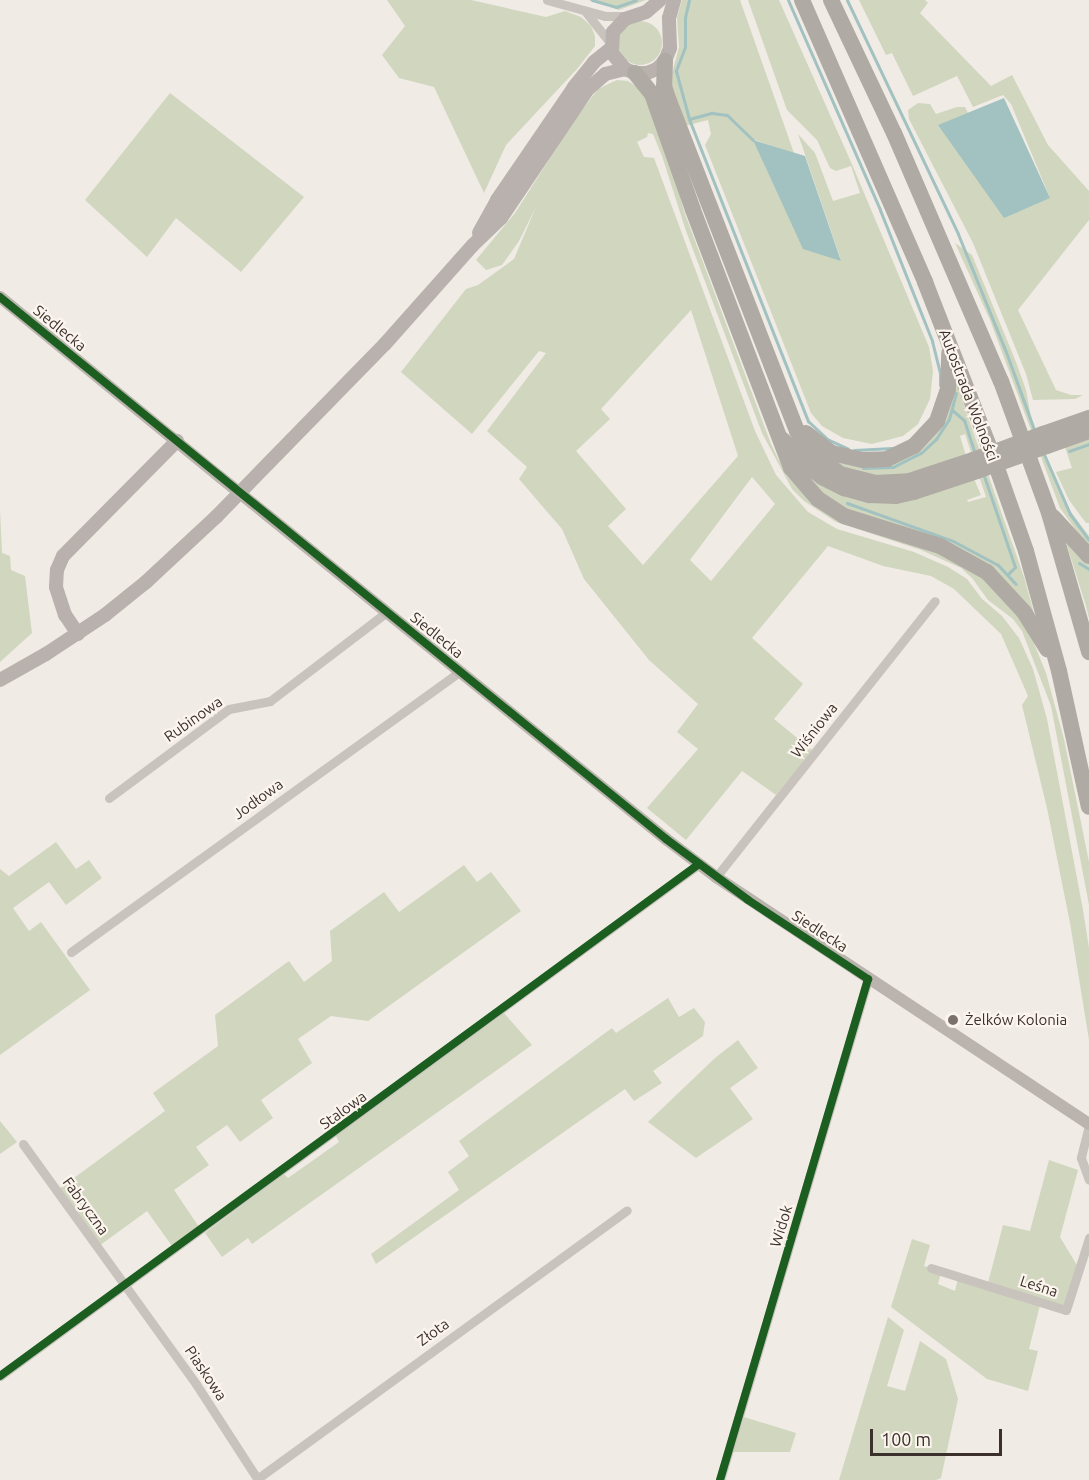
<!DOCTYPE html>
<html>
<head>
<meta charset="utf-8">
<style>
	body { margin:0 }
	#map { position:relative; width:1089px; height:1480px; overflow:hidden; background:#f0ebe5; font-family:Ubuntu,sans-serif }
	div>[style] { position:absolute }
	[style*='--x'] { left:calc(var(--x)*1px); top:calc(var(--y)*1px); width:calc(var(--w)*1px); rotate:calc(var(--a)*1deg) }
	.green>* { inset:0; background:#d1d6bf }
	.round { border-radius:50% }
	.water>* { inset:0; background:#a1c2c1 }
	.stream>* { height:3px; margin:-1.5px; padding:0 1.5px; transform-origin:1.5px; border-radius:1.5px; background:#a1c2c1 }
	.street>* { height:9px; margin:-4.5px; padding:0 4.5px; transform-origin:4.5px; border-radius:4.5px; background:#c9c3be }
	.secondary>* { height:12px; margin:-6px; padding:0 6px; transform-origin:6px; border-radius:6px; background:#bab3ae }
	.primary>* { height:14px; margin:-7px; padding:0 7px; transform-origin:7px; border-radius:7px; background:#b8b1ad }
	.highway>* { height:16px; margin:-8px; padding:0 8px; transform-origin:8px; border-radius:8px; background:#afaaa4 }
	.secondary-bridge>* { height:12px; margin:-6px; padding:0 6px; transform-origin:6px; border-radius:6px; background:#bab3ae }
	.highway-bridge>* { height:16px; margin:-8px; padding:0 8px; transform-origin:8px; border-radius:8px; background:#afaaa4 }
	.cycleway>* { height:8px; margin:-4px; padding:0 4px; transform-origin:4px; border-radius:4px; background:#1b5e20 }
	.dots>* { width:16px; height:16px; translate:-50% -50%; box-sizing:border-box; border:3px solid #fbf5ee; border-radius:50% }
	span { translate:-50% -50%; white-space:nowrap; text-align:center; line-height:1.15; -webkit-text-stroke:4.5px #fbf5ee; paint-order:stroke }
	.street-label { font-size:15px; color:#3b302b }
	.poi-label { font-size:15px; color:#3b302b }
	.left { translate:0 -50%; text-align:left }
	.scale { position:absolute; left:870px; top:1429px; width:132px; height:27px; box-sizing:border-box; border:3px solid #3b302b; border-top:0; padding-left:8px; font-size:18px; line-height:21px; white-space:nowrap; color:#3b302b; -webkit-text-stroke:4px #fbf5ee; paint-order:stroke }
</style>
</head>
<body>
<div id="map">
	<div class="green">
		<div style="clip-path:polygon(387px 0,471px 0,546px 17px,565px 11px,581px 17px,591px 26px,595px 36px,595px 46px,577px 69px,506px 145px,484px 193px,434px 87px,399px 78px,382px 55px,405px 26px)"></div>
		<div style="clip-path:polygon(588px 0,646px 0,619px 10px)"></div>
		<div style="clip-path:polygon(682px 0,740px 0,794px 153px,754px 140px,841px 260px,798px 134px,815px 153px,833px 201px,860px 193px,851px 166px,836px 171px,830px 168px,817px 140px,787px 110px,748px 0,779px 0,851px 162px,929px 347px,933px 371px,930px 399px,918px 424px,903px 436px,872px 444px,843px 438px,822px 426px,811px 413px,705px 145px,711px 134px,708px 120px,685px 126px,670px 80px,679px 47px,677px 17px)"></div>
		<div style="clip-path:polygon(859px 0,925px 0,928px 3px,920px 13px,991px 86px,1012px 75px,1048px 145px,1089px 191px,1089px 220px,1018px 310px,1056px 390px,1071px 395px,1083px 395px,1075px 399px,1033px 400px,1026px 374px,973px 243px,909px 119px,908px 110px,918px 103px,930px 104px,936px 114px,957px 107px,965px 107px,968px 113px,939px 125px,1050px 198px,1011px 104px,1003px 95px,973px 107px,957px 76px,913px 96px,892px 53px,886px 55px)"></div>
		<div class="round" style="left:618px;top:21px;width:44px;height:44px"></div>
		<div style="clip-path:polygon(evenodd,617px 80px,628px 81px,642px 90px,673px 171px,685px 214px,771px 444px,786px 475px,813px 503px,939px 552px,975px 572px,1007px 600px,1031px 636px,1046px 673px,1064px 739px,1089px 862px,1089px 905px,1051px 706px,1022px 631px,1013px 619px,988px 600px,972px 578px,961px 568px,921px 550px,836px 522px,804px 501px,792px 489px,762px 433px,686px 231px,662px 156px,653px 134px,648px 133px,647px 137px,637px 142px,644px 157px,654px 158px,755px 431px,776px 475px,808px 512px,837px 529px,914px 552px,948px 567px,967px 579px,982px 599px,1002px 616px,1019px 638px,1033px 669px,1047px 719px,1083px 910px,1089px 948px,1089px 1040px,1070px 923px,1047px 808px,1022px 705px,1028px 696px,1001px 634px,954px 589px,931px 576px,883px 566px,828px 546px,752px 638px,803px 684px,774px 719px,812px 750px,776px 795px,742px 771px,686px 840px,647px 808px,698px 749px,677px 732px,698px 704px,649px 660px,584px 579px,562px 529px,519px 479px,527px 467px,487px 431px,546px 353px,539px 351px,472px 434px,401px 372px,466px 289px,478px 285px,514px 259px,536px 207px,519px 241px,502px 265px,486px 270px,476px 260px,515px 213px,573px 122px,598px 89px,617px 80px,691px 310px,738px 456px,643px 565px,608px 526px,626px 509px,576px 451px,610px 419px,601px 409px,691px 310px,617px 80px,752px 477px,775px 504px,711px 581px,690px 560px,752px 477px)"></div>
		<div style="clip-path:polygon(170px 93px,304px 197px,241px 272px,176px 218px,147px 257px,85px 200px)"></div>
		<div style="clip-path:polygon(955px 243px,972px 255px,1016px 362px,1026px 390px,1032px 423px,1045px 457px,1068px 508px,1089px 536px,1089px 548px,1060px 508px,990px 320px)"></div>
		<div style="clip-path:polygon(954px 377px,1024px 577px,1037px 624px,1011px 588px,828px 499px,792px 459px,820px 482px,974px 479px,981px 495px,967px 500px,968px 502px,986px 497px,965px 434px,960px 436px,966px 456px,906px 475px,860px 475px,831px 461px,831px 457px,914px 453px)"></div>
		<div style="clip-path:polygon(1089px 437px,1089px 523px,1086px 523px,1069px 500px,1056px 472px,1072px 468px,1065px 447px)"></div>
		<div style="clip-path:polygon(0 509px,2px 553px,10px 556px,11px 570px,25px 576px,32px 633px,0 662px)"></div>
		<div style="clip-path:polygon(1064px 536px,1089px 562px,1089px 618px,1086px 606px)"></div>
		<div style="clip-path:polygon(56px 842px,76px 869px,89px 860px,102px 878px,66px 905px,49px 882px,13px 908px,29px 931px,41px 922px,90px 990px,0 1055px,0 869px,9px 876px)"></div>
		<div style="clip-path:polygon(464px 865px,477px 882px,491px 872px,521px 911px,368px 1021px,331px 1016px,298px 1039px,312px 1063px,261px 1100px,273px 1118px,240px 1142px,227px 1125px,196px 1147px,209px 1165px,174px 1190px,199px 1227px,172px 1246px,147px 1211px,99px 1246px,59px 1189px,165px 1111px,153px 1093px,218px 1046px,215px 1015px,289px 961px,304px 982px,332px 961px,330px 931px,384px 892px,399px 912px)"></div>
		<div style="clip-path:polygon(668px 998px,679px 1017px,694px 1008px,705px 1022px,703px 1036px,653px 1071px,662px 1083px,634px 1101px,625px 1089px,376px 1264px,371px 1254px,459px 1190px,448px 1172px,469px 1156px,459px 1141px,612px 1028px,616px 1033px)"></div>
		<div style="clip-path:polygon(504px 1013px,532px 1045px,252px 1244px,248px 1238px,222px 1257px,205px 1233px,284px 1174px,288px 1178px,339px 1142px,336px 1136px)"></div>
		<div style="clip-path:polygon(738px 1040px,758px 1068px,730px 1088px,753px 1119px,696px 1158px,648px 1122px,715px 1058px)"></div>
		<div style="clip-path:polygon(0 1121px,17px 1142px,0 1154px)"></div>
		<div style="clip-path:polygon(1049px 1160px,1078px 1170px,1060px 1237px,1078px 1267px,1065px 1308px,988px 1283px,1003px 1225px,1030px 1231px)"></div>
		<div style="clip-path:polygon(912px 1239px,930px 1245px,924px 1266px,941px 1272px,938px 1284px,955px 1291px,958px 1278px,1040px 1305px,1029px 1349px,1038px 1351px,1028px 1391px,987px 1379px,891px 1307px)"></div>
		<div style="clip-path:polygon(888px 1317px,904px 1330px,887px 1386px,905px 1391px,920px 1341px,946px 1359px,958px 1399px,941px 1478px,936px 1480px,839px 1480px)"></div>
		<div style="clip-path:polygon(744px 1417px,796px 1433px,790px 1452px,733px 1452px)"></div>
	</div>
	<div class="water">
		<div style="clip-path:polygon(1004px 98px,1050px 198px,1004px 218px,938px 125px)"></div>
		<div style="clip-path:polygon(753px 140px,805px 156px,841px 261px,803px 249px)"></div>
	</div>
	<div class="stream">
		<div style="--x:592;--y:0;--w:25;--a:16"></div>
		<div style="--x:616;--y:7;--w:21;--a:-19"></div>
		<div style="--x:689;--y:0;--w:17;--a:103"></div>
		<div style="--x:685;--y:17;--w:30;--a:90"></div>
		<div style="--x:685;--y:47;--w:26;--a:111"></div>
		<div style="--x:676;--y:71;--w:50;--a:74.8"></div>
		<div style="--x:689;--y:119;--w:325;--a:68.5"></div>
		<div style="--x:808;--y:421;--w:26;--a:43"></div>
		<div style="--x:827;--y:439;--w:23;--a:25"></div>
		<div style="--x:788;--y:0;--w:229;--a:66.3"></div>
		<div style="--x:880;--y:210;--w:141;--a:68.3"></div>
		<div style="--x:932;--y:341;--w:32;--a:76"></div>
		<div style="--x:940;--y:372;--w:13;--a:90"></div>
		<div style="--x:847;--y:0;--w:259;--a:64.6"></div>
		<div style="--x:958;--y:234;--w:127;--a:67.9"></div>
		<div style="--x:1006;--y:352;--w:85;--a:70.1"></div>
		<div style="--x:689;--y:119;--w:24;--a:-15"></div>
		<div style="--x:712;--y:113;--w:15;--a:8"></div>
		<div style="--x:727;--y:115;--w:36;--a:44"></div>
		<div style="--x:952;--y:410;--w:16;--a:40"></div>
		<div style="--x:964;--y:420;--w:35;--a:72"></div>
		<div style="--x:854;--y:450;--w:38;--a:-3"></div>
		<div style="--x:1069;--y:451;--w:21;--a:-19"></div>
		<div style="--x:1043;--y:452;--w:68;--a:66.5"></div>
		<div style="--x:1070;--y:514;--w:32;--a:54"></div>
		<div style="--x:863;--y:468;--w:30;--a:-2"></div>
		<div style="--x:893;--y:467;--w:31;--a:-27"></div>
		<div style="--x:921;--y:453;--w:21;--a:-43"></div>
		<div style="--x:936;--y:439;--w:24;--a:-57"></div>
		<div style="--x:949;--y:419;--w:27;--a:-75"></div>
		<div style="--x:984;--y:476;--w:96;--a:71.2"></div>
		<div style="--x:1015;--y:567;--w:10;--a:135"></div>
		<div style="--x:847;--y:503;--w:113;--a:19.7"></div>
		<div style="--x:953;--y:541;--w:51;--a:28.1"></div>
		<div style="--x:998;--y:565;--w:26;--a:47"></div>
		<div style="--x:1079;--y:563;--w:12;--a:31"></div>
	</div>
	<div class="street">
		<div style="--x:547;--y:0;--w:60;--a:15.4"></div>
		<div style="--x:605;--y:16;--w:24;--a:0"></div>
		<div style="--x:585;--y:11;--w:42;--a:51.8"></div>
		<div style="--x:109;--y:798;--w:149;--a:-36.6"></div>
		<div style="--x:229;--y:709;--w:42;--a:-11"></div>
		<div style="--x:270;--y:701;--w:147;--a:-37.3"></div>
		<div style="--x:716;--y:877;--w:352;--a:-51.6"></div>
		<div style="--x:71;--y:952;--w:481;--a:-35.8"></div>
		<div style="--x:1089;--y:1125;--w:34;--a:104"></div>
		<div style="--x:1081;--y:1158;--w:23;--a:70"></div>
		<div style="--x:23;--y:1144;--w:296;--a:54.2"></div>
		<div style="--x:196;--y:1384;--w:114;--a:57.1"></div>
		<div style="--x:931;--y:1268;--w:141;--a:17.3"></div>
		<div style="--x:1066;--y:1310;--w:76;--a:-72.3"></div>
		<div style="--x:0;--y:1376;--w:866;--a:-36.22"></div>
		<div style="--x:257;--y:1479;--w:457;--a:-36"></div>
		<div style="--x:720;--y:1480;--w:522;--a:-73.54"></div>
	</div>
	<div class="secondary">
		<div style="--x:0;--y:297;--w:284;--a:39.3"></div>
		<div style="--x:267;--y:515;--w:514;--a:39.08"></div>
		<div style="--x:666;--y:839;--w:63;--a:37.2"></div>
		<div style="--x:716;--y:877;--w:447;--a:33.5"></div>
	</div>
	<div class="primary">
		<div style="--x:660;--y:0;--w:18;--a:139"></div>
		<div style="--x:646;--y:12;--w:22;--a:162"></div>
		<div style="--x:625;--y:19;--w:18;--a:133"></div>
		<div style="--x:613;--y:32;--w:21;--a:93"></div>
		<div style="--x:612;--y:53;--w:21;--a:51"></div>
		<div style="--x:625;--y:69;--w:11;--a:22"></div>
		<div style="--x:635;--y:73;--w:12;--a:0"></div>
		<div style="--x:647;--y:73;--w:11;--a:-22"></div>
		<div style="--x:657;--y:69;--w:11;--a:-45"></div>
		<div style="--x:665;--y:61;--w:14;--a:-69"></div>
		<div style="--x:670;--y:48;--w:30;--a:-92"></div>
		<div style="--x:669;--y:18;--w:19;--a:-74"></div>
		<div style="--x:479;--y:233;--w:38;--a:-61"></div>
		<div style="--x:497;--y:200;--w:137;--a:-55.7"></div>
		<div style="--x:574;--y:87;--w:32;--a:-51"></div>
		<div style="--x:594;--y:62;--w:22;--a:-39"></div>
		<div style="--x:78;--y:634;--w:23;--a:-124"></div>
		<div style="--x:65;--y:615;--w:29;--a:-108"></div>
		<div style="--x:56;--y:587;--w:17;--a:-87"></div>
		<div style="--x:57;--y:570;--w:15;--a:-67"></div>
		<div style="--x:63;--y:556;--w:162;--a:-45.3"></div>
		<div style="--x:0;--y:680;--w:53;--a:-29.5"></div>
		<div style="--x:46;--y:654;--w:71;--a:-33.5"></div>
		<div style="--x:105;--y:615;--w:53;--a:-38.8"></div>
		<div style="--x:146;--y:582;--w:96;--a:-42.9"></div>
		<div style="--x:216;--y:517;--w:242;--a:-45.7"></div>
		<div style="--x:385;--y:344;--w:132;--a:-48.4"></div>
		<div style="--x:473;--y:245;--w:39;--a:-44"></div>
		<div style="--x:501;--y:218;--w:156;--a:-56"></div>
		<div style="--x:588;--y:89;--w:23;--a:-41"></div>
		<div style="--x:605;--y:74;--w:21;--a:-14"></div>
	</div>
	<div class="highway">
		<div style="--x:802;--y:0;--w:308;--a:66.4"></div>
		<div style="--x:925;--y:282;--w:181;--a:68.7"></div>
		<div style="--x:991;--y:451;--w:106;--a:70.7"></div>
		<div style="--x:1026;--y:551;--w:124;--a:74.6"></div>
		<div style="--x:1059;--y:671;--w:139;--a:77.6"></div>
		<div style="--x:831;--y:0;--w:147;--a:64.7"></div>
		<div style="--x:894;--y:133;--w:270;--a:66.7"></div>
		<div style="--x:1001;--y:381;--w:140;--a:70"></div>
		<div style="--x:1049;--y:513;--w:145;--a:73.9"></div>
		<div style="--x:665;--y:61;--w:25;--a:92"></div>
		<div style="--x:664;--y:86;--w:16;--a:72"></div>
		<div style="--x:669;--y:101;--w:354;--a:68.8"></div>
		<div style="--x:797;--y:431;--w:17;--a:62"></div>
		<div style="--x:805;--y:446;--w:45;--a:38.7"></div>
		<div style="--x:840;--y:474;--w:36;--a:14"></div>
		<div style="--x:875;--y:483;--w:34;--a:-3"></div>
		<div style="--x:909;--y:481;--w:67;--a:-18.2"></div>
		<div style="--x:635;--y:73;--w:27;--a:51"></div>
		<div style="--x:652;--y:94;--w:123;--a:70.5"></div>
		<div style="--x:693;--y:210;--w:276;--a:69.2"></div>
		<div style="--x:791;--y:468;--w:41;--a:48.9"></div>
		<div style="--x:818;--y:499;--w:31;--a:33"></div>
		<div style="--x:844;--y:516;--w:101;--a:17.4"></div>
		<div style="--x:940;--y:546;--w:54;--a:29"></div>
		<div style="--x:987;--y:572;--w:54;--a:47.2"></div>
		<div style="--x:1024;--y:612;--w:44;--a:58.1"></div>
		<div style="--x:806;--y:433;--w:33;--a:38"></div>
		<div style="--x:832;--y:453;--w:31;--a:13"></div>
		<div style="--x:862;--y:460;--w:25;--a:-2"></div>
		<div style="--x:887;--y:459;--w:30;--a:-26"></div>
		<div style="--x:914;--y:446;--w:34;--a:-47"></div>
		<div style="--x:937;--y:421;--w:34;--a:-71"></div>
		<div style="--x:948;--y:389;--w:36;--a:-88"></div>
		<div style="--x:1043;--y:434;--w:49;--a:-19.2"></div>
		<div style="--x:783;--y:440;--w:30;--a:49"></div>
		<div style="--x:803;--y:463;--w:24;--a:36"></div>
		<div style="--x:822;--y:477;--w:25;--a:27"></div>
		<div style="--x:844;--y:488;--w:26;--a:16"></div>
		<div style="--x:869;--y:495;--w:27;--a:2"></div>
		<div style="--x:896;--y:496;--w:18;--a:-13"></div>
		<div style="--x:914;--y:492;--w:66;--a:-18.4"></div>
		<div style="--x:1047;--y:446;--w:45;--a:-19.7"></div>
		<div style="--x:1053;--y:517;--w:53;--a:47.3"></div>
	</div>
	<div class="secondary-bridge">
		<div style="--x:220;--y:477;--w:60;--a:39"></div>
	</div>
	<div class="highway-bridge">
		<div style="--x:973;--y:460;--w:75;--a:-20.4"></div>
		<div style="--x:977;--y:471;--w:74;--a:-19.7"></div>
	</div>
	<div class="cycleway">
		<div style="--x:0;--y:297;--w:859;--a:39.14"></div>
		<div style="--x:666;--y:839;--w:102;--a:36.6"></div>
		<div style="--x:748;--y:900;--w:144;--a:33.4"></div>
		<div style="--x:868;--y:979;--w:522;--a:106.46"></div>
		<div style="--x:0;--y:1376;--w:866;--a:-36.22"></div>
	</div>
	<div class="dots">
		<div style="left:953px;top:1020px;background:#7a716c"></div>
	</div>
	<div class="street-label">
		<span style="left:60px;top:328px;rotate:39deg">Siedlecka</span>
		<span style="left:969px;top:395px;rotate:69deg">Autostrada Wolności</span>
		<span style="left:437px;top:635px;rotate:39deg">Siedlecka</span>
		<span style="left:193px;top:719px;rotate:-35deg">Rubinowa</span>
		<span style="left:814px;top:730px;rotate:-52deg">Wiśniowa</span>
		<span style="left:258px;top:799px;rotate:-36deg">Jodłowa</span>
		<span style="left:820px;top:931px;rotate:33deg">Siedlecka</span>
		<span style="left:343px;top:1110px;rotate:-36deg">Stalowa</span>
		<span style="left:86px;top:1206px;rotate:54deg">Fabryczna</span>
		<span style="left:781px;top:1226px;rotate:-73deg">Widok</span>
		<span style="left:1039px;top:1286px;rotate:18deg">Leśna</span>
		<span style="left:433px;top:1332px;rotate:-36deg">Złota</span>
		<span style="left:206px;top:1373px;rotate:56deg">Piaskowa</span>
	</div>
	<div class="poi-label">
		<span class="left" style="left:965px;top:1020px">Żelków Kolonia</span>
	</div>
	<div class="scale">100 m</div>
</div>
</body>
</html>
